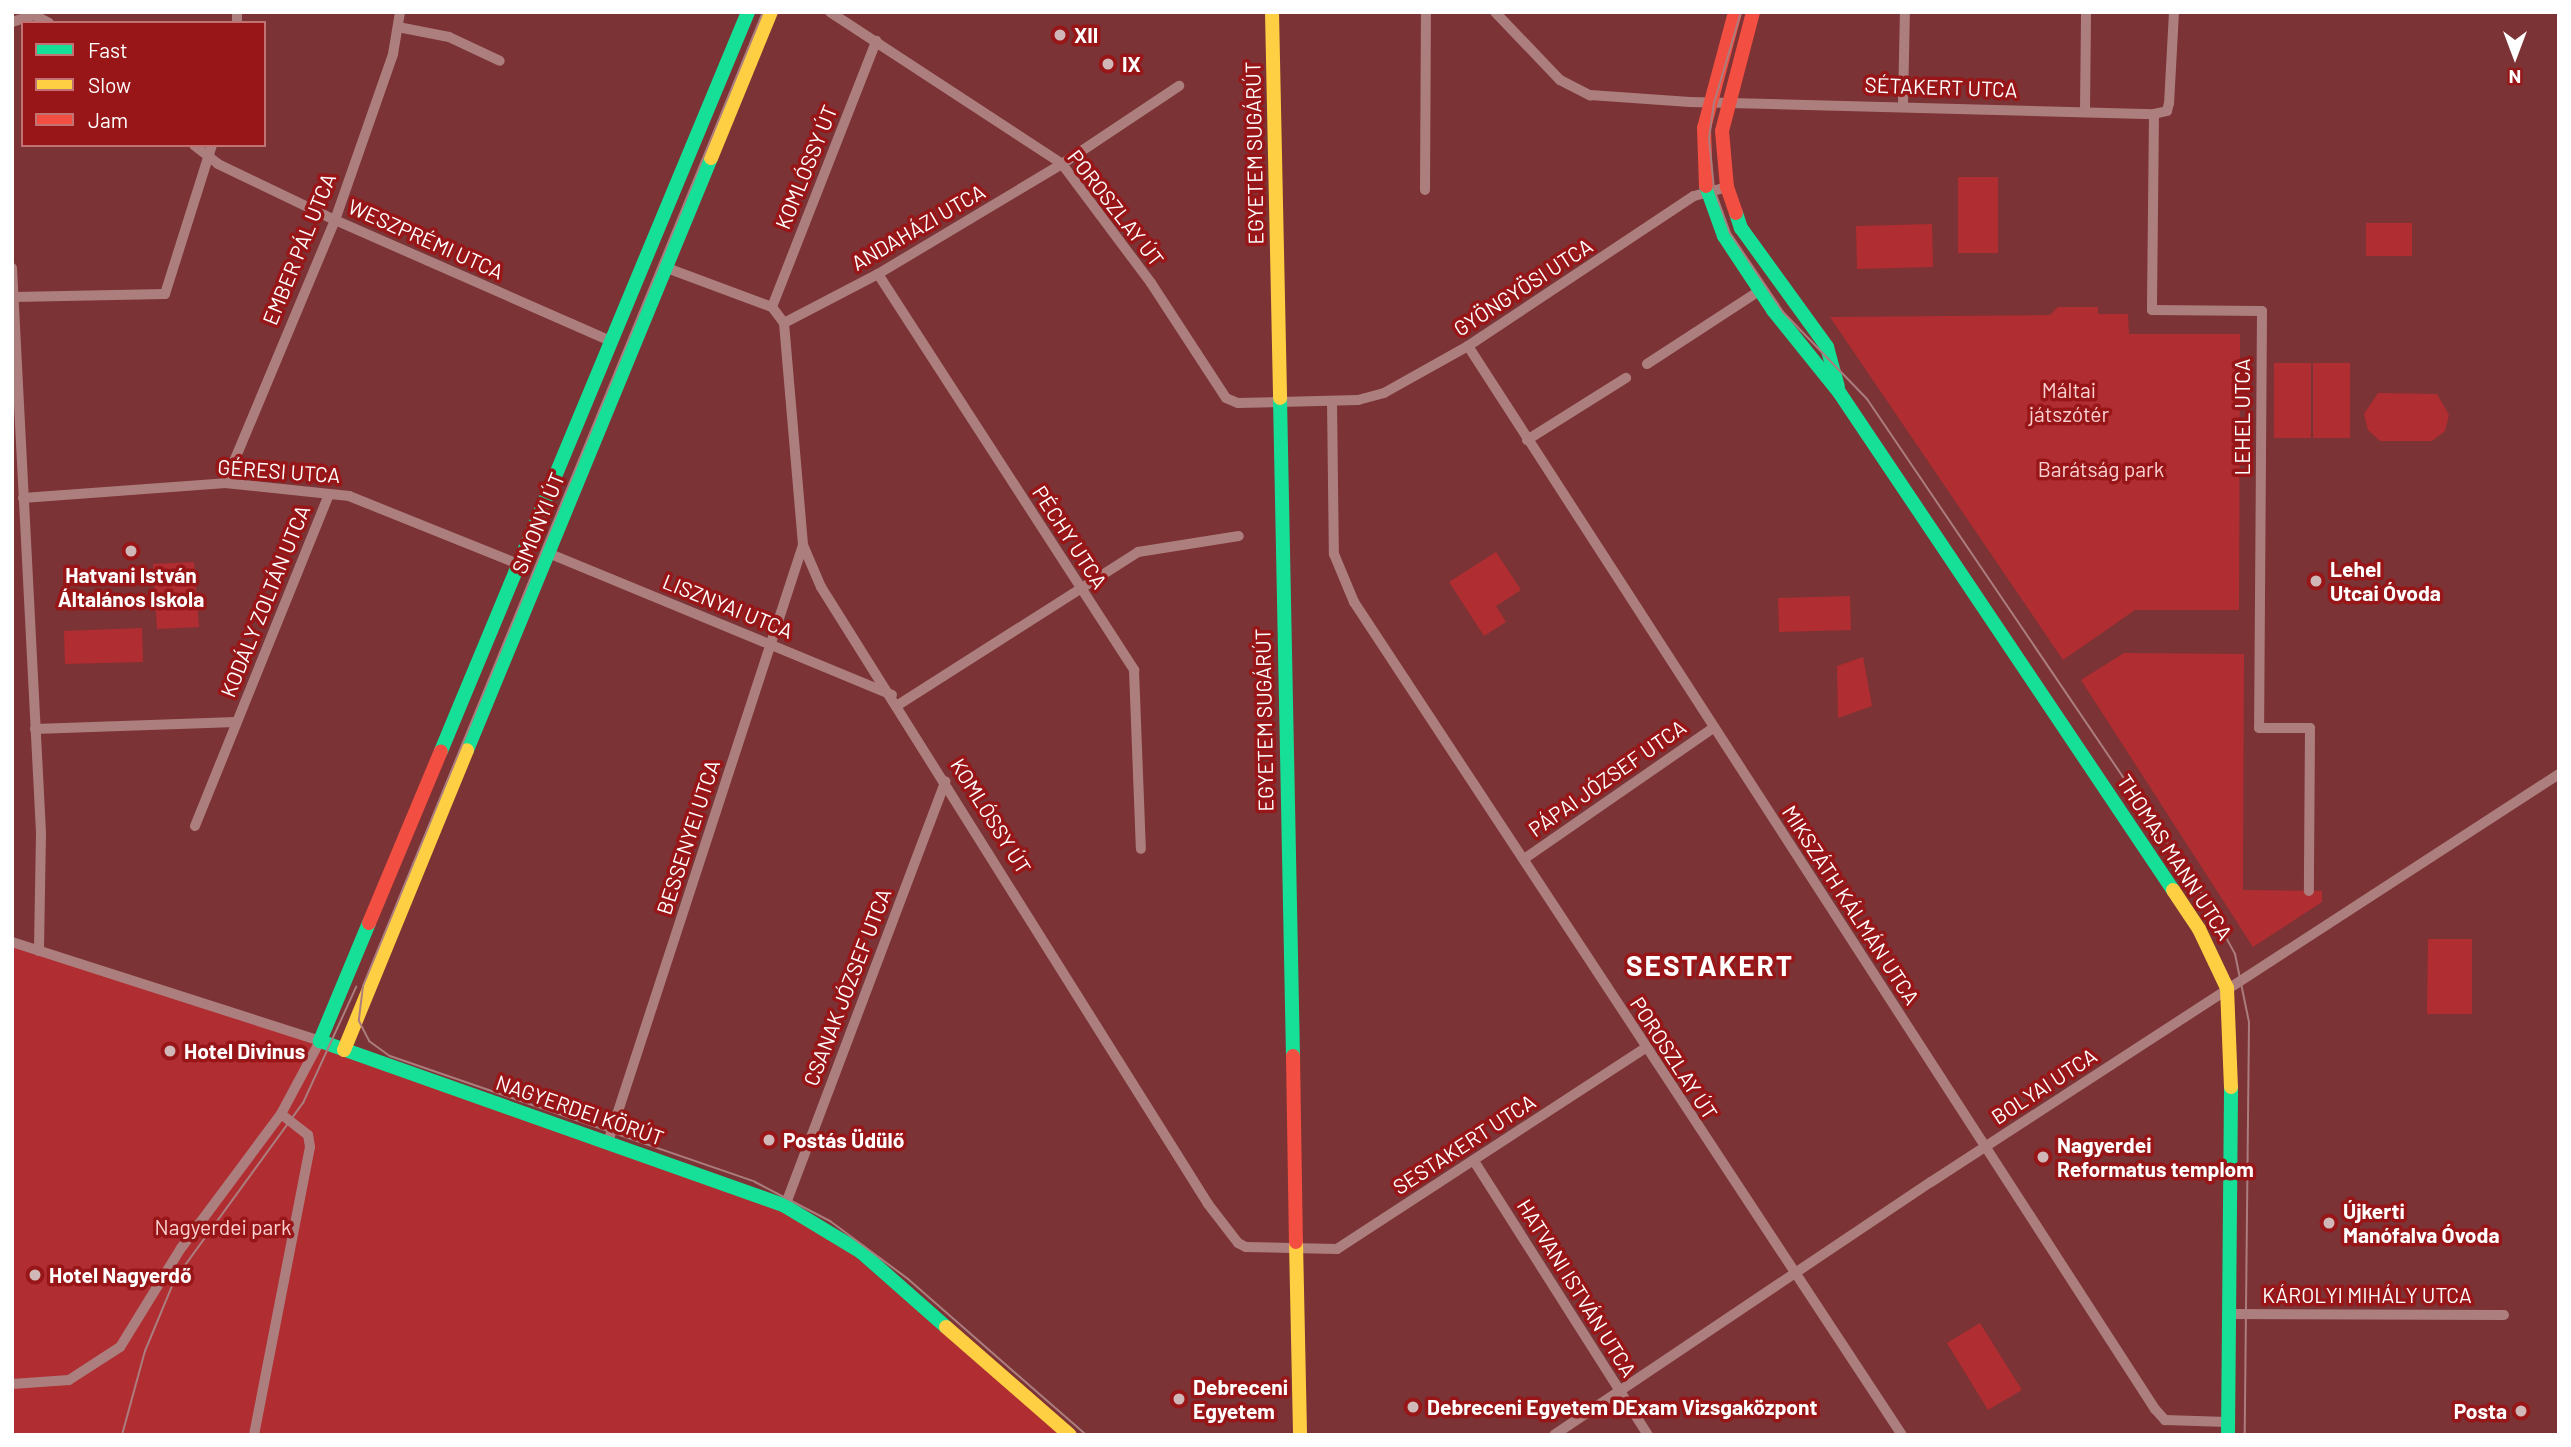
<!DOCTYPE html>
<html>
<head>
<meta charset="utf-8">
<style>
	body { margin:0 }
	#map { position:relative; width:2571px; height:1447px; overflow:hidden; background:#7b3335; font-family:Barlow,sans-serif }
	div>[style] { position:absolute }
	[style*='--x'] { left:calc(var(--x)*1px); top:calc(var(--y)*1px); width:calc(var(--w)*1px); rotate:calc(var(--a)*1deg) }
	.green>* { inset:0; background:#b02d32 }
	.street>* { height:10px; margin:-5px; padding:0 5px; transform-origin:5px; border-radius:5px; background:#ad7e7e }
	.fast>* { height:14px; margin:-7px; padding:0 7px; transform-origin:7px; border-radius:7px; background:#16e098 }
	.slow>* { height:14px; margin:-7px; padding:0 7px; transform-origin:7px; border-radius:7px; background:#ffcf43 }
	.jam>* { height:14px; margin:-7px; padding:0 7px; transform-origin:7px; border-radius:7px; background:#f24e42 }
	.tram>* { height:2px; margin:-1px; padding:0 1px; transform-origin:1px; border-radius:1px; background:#ab7d7e }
	.dots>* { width:19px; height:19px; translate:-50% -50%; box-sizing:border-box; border:4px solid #981618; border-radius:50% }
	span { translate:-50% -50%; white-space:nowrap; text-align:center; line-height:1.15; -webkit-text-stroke:7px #981618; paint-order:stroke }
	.poi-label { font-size:21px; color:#fff; font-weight:700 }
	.left { translate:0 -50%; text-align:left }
	.right { translate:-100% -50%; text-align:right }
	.street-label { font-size:21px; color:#fff }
	.park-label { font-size:21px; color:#fcd1d2 }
	.district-label { font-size:28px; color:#fff; font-weight:700; letter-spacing:2px }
	.frame { position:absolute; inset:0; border:14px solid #fff; pointer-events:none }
	.legend { position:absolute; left:21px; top:21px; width:245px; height:126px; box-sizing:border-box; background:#981618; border:2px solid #c17374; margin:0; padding:9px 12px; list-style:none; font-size:21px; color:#fff }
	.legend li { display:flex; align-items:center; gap:14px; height:35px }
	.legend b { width:35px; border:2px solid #c17374 }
	.north { position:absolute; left:2480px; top:21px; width:70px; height:70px; -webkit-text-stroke:5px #981618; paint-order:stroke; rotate:180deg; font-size:19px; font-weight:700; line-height:28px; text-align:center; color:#fff }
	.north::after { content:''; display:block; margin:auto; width:24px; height:32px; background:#fff; clip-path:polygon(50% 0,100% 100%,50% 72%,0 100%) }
</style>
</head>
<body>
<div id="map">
	<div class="green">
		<div style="clip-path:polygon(1958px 177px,1998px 177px,1998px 253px,1958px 253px)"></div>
		<div style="clip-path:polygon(2366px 223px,2412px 223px,2412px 256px,2366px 256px)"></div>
		<div style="clip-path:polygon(1932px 224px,1933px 267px,1857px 269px,1856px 226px)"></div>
		<div style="clip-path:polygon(2058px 307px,2098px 307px,2098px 314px,2128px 314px,2129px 334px,2240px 334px,2239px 610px,2135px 610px,2063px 660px,1830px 317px,2050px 315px)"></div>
		<div style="clip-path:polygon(2274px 363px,2311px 363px,2311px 438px,2274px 438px)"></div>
		<div style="clip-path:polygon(2313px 363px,2350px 363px,2350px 438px,2313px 438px)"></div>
		<div style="clip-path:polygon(2378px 393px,2437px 394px,2449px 415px,2445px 431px,2432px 441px,2380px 441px,2368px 430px,2364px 414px)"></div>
		<div style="clip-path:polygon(1496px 552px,1521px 590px,1496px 606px,1506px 622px,1484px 636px,1449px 582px)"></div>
		<div style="clip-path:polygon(194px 562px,199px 627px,157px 629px,153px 564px)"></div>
		<div style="clip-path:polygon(1850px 596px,1851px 630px,1779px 632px,1778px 598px)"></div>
		<div style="clip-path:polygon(142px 628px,143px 662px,65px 664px,64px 631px)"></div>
		<div style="clip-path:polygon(2124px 653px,2244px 654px,2243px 890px,2322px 891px,2322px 902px,2253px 947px,2081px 680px)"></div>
		<div style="clip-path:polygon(1863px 657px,1872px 706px,1838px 718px,1837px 666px)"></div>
		<div style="clip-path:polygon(2428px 939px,2472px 939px,2472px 1014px,2427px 1014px)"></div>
		<div style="clip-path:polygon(12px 942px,751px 1191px,852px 1254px,1061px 1435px,12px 1435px)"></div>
		<div style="clip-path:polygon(1980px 1323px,2022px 1390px,1988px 1410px,1947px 1343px)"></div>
	</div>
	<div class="street">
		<div style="--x:237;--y:12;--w:11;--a:90"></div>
		<div style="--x:830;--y:12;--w:277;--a:33.2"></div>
		<div style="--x:1062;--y:164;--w:149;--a:53.2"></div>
		<div style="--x:1151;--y:283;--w:137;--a:56.9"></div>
		<div style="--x:1226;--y:398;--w:13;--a:23"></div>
		<div style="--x:1238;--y:403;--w:120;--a:-1.4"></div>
		<div style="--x:1358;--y:400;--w:27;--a:-15"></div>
		<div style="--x:1384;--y:393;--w:96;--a:-29.2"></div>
		<div style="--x:1468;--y:346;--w:271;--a:-33.6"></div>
		<div style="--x:1694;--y:196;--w:34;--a:-15"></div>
		<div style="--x:1495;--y:12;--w:94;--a:46.3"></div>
		<div style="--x:1560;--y:80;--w:34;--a:27"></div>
		<div style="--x:1590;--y:95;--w:100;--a:4"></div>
		<div style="--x:1690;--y:102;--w:464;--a:1.5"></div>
		<div style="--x:2174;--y:12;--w:91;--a:93.1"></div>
		<div style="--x:2169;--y:103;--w:8;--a:104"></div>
		<div style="--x:2167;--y:111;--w:13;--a:167"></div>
		<div style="--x:2154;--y:114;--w:196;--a:90.6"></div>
		<div style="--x:2152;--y:310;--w:110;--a:0.5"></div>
		<div style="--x:2262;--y:311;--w:417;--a:90.4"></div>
		<div style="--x:2259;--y:728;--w:51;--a:0"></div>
		<div style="--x:2310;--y:728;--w:163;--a:90.4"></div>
		<div style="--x:12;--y:22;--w:23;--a:-18"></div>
		<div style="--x:34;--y:15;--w:17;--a:28"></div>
		<div style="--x:398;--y:27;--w:52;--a:11.1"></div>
		<div style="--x:449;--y:37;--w:56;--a:25.2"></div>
		<div style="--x:1903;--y:104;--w:92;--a:-88.8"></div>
		<div style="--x:2085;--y:111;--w:99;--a:-89.4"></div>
		<div style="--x:194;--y:145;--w:31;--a:38"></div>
		<div style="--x:218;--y:164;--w:130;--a:25.6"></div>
		<div style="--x:335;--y:220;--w:300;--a:23.7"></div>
		<div style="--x:1425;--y:190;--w:178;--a:-89.7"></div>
		<div style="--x:12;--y:268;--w:566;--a:87.06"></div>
		<div style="--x:41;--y:833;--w:118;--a:91"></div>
		<div style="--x:667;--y:268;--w:112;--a:20.4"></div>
		<div style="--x:772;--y:307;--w:20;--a:53"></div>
		<div style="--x:878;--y:274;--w:472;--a:57.1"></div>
		<div style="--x:1134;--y:670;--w:179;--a:87.8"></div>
		<div style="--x:14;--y:297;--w:151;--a:-1.1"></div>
		<div style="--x:165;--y:294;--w:156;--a:-72.5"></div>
		<div style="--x:772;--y:307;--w:286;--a:-68.6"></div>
		<div style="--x:784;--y:323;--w:223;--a:85.1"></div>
		<div style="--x:803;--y:545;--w:46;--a:66.8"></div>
		<div style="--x:821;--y:587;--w:728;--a:57.9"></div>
		<div style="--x:1208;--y:1204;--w:49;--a:52.4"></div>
		<div style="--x:1238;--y:1243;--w:9;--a:27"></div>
		<div style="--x:1246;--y:1247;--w:91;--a:1.3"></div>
		<div style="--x:1337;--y:1249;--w:368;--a:-33.1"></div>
		<div style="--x:784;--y:323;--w:106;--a:-27.5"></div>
		<div style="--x:878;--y:274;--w:214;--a:-30.9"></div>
		<div style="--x:1062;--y:164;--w:141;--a:-33.7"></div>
		<div style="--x:1468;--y:346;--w:1266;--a:57.13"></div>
		<div style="--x:2155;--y:1409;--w:15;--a:48"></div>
		<div style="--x:2165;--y:1420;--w:62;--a:1.8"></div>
		<div style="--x:1647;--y:364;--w:134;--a:-33.1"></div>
		<div style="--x:1332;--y:401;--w:153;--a:89.3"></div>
		<div style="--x:1334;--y:554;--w:52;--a:67.4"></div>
		<div style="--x:1354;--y:602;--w:997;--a:56.66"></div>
		<div style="--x:1527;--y:440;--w:117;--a:-32.1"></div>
		<div style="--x:225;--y:483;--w:285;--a:-67.3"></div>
		<div style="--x:335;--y:220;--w:176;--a:-70.7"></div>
		<div style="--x:393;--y:54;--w:43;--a:-80.5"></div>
		<div style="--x:23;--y:498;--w:203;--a:-4.2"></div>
		<div style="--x:225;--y:483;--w:125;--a:6"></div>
		<div style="--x:349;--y:496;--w:182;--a:21.9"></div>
		<div style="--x:548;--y:553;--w:372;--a:22.4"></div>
		<div style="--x:898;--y:705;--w:285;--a:-32.5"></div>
		<div style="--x:1138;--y:552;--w:102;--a:-9"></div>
		<div style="--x:35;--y:729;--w:201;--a:-2"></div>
		<div style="--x:195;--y:826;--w:358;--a:-68"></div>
		<div style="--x:1524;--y:859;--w:229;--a:-34.7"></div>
		<div style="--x:12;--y:942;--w:324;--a:17.8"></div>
		<div style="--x:320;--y:1041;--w:83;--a:118.1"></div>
		<div style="--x:281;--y:1114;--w:167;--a:126.7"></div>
		<div style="--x:181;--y:1248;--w:116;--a:121.6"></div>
		<div style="--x:120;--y:1347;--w:61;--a:147.1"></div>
		<div style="--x:69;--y:1380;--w:57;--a:176"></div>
		<div style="--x:608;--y:1142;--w:628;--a:-71.91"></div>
		<div style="--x:1474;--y:1161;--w:325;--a:57.6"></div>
		<div style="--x:785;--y:1206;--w:454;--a:-69.3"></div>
		<div style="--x:2229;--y:1314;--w:275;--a:0.2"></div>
		<div style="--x:254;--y:1435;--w:293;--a:-79"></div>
		<div style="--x:310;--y:1147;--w:12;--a:-99"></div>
		<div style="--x:308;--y:1135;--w:34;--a:-142"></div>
		<div style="--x:1554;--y:1435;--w:454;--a:-33.9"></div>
		<div style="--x:1931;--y:1182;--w:749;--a:-33.01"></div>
	</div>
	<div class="fast">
		<div style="--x:1706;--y:186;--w:53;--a:70.2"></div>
		<div style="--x:1724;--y:236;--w:89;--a:56.5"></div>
		<div style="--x:1773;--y:310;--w:105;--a:51.2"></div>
		<div style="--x:1839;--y:392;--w:600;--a:56.15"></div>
		<div style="--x:1736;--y:213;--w:16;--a:72"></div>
		<div style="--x:1741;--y:228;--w:147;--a:54.1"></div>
		<div style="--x:1827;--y:347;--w:41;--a:74.6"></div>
		<div style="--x:1280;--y:398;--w:658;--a:88.87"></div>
		<div style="--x:467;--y:750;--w:640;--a:-67.6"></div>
		<div style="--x:441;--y:751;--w:800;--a:-67.44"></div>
		<div style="--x:369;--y:923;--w:128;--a:112.6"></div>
		<div style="--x:320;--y:1041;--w:493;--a:19.5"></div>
		<div style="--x:785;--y:1206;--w:89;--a:31.2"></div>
		<div style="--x:861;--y:1252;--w:113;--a:41.4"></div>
		<div style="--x:2228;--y:1435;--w:348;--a:-89.5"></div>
	</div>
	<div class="slow">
		<div style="--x:1272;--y:12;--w:386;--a:88.8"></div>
		<div style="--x:711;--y:158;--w:158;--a:-67.7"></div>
		<div style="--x:2173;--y:890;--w:47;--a:56.3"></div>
		<div style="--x:2199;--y:929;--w:65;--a:64.6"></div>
		<div style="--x:2227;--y:988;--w:99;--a:87.7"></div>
		<div style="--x:344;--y:1050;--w:324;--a:-67.7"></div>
		<div style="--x:1296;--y:1242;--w:193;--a:88.8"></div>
		<div style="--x:946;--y:1327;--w:164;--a:41.1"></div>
	</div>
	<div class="jam">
		<div style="--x:1706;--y:186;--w:58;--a:-92"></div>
		<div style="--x:1704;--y:128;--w:120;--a:-75"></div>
		<div style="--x:1736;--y:213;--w:28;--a:-109"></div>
		<div style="--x:1727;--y:187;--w:56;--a:-95.1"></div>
		<div style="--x:1722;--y:131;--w:123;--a:-75.4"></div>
		<div style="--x:369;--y:923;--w:186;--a:-67.3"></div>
		<div style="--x:1293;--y:1056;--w:186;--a:89.1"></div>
	</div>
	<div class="tram">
		<div style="--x:763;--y:12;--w:1053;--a:112.33"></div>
		<div style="--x:363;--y:986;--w:35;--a:97"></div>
		<div style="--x:359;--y:1021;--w:22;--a:63"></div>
		<div style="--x:369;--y:1041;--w:26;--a:36"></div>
		<div style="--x:390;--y:1056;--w:386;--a:19"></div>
		<div style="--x:755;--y:1182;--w:85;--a:27.5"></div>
		<div style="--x:830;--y:1221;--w:97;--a:36.6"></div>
		<div style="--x:908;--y:1279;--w:237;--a:41.2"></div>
		<div style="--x:1741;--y:12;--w:95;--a:106.5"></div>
		<div style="--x:1714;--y:103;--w:35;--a:98"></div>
		<div style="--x:1709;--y:138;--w:51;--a:84.4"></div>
		<div style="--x:1714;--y:189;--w:47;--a:70"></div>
		<div style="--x:1730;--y:233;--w:95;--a:56.1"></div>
		<div style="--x:1783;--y:312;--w:121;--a:46"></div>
		<div style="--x:1867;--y:399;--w:599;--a:55.89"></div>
		<div style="--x:2203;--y:895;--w:67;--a:61.5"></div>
		<div style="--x:2235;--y:954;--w:69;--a:78.4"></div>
		<div style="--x:2249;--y:1022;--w:413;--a:90.6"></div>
		<div style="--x:122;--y:1435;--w:87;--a:-74.7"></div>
		<div style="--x:145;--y:1351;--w:78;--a:-67.4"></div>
		<div style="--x:175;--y:1279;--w:218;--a:-54"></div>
		<div style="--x:303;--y:1103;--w:128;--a:-65.4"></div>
	</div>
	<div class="dots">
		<div style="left:1060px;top:35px;background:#d1b8b8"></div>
		<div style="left:1108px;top:64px;background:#d1b8b8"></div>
		<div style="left:131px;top:551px;background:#d1b8b8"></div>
		<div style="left:2316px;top:581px;background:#d1b8b8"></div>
		<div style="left:170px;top:1051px;background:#d1b8b8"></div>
		<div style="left:769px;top:1140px;background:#d1b8b8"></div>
		<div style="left:2043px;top:1157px;background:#d1b8b8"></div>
		<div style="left:2329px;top:1223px;background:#d1b8b8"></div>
		<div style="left:35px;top:1275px;background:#d1b8b8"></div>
		<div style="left:1179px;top:1399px;background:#d1b8b8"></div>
		<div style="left:1413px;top:1407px;background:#d1b8b8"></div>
		<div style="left:2521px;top:1411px;background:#d1b8b8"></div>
	</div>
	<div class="poi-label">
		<span class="left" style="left:1074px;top:35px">XII</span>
		<span class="left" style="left:1122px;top:64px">IX</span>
		<span class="left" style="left:2330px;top:581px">Lehel<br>Utcai Óvoda</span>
		<span style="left:131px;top:587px">Hatvani István<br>Általános Iskola</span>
		<span class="left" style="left:184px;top:1051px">Hotel Divinus</span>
		<span class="left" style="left:783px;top:1140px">Postás Üdülő</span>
		<span class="left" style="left:2057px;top:1157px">Nagyerdei<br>Reformatus templom</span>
		<span class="left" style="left:2343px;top:1223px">Újkerti<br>Manófalva Óvoda</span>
		<span class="left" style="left:49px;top:1275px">Hotel Nagyerdő</span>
		<span class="left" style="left:1193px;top:1399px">Debreceni<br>Egyetem</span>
		<span class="left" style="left:1427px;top:1407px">Debreceni Egyetem DExam Vizsgaközpont</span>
		<span class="right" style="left:2507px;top:1411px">Posta</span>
	</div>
	<div class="street-label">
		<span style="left:1941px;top:87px;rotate:2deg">SÉTAKERT UTCA</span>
		<span style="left:1254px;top:153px;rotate:-91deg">EGYETEM SUGÁRÚT</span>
		<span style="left:806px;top:167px;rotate:-68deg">KOMLÓSSY ÚT</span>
		<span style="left:1116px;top:208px;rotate:52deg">POROSZLAY ÚT</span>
		<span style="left:918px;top:227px;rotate:-30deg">ANDAHÁZI UTCA</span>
		<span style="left:426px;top:239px;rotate:24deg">WESZPRÉMI UTCA</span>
		<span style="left:299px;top:249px;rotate:-68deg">EMBER PÁL UTCA</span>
		<span style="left:1523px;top:287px;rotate:-33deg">GYÖNGYÖSI UTCA</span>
		<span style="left:2242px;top:417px;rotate:-90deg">LEHEL UTCA</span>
		<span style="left:279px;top:471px;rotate:4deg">GÉRESI UTCA</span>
		<span style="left:538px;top:523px;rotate:-68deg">SIMONYI ÚT</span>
		<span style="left:1070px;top:537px;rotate:57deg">PÉCHY UTCA</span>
		<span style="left:265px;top:601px;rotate:-68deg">KODÁLY ZOLTÁN UTCA</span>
		<span style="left:728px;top:606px;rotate:22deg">LISZNYAI UTCA</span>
		<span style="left:1264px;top:720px;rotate:-91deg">EGYETEM SUGÁRÚT</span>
		<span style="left:1607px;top:778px;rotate:-35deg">PÁPAI JÓZSEF UTCA</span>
		<span style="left:991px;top:816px;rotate:58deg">KOMLÓSSY ÚT</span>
		<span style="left:688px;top:837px;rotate:-72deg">BESSENYEI UTCA</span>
		<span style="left:2175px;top:857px;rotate:57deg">THOMAS MANN UTCA</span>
		<span style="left:1851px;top:905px;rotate:57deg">MIKSZÁTH KÁLMÁN UTCA</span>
		<span style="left:847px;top:987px;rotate:-69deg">CSANAK JÓZSEF UTCA</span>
		<span style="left:1674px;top:1058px;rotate:57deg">POROSZLAY ÚT</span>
		<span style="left:2044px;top:1086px;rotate:-33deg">BOLYAI UTCA</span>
		<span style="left:580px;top:1110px;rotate:19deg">NAGYERDEI KÖRÚT</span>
		<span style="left:1464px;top:1144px;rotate:-33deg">SESTAKERT UTCA</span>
		<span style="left:1577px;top:1288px;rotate:58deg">HATVANI ISTVÁN UTCA</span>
		<span style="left:2367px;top:1295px">KÁROLYI MIHÁLY UTCA</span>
	</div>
	<div class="park-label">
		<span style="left:2069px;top:402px">Máltai<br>játszótér</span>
		<span style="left:2101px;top:469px">Barátság park</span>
		<span style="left:223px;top:1227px">Nagyerdei park</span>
	</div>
	<div class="district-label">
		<span style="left:1710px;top:965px">SESTAKERT</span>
	</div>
	<div class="frame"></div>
	<ul class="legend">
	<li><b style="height:9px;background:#16e098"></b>Fast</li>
	<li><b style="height:9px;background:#ffcf43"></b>Slow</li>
	<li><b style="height:9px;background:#f24e42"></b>Jam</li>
	</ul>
	<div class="north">N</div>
</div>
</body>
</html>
